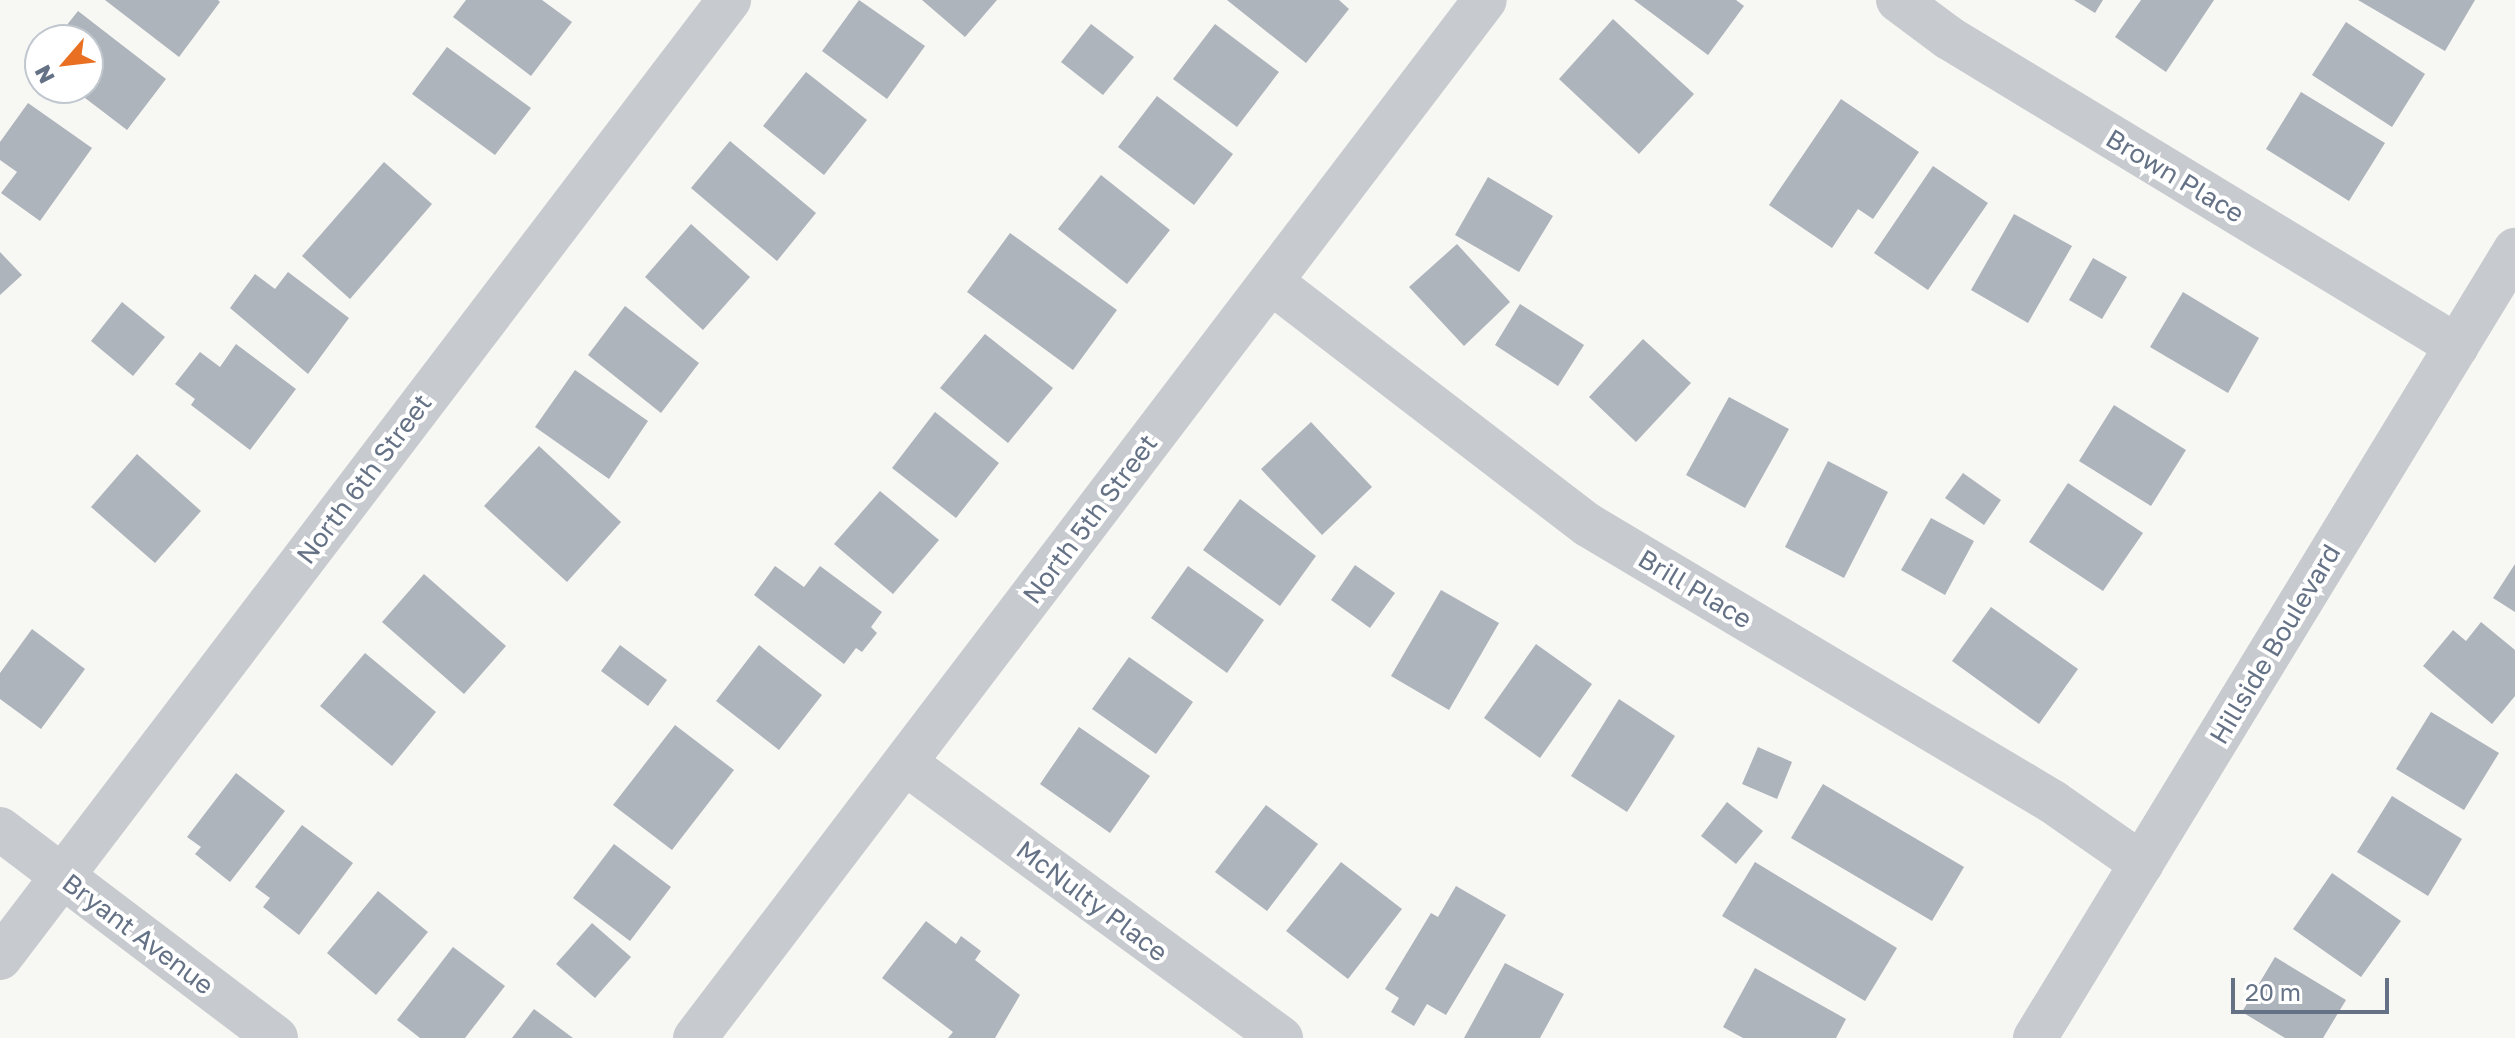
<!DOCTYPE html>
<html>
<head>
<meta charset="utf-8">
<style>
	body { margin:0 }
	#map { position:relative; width:2515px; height:1038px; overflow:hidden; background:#f7f7f4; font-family:"Golos Text",sans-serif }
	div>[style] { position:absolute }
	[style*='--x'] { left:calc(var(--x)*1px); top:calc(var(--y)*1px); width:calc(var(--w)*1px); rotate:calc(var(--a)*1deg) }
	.building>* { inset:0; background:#aeb4bb }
	.minor>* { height:44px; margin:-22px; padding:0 22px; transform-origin:22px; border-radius:22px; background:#c7cace }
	span { translate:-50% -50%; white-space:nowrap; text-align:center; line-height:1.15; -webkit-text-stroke:8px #fff; paint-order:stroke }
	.street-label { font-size:26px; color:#657286 }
	.north { position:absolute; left:24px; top:24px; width:80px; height:80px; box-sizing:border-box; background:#fff; border:2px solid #c1c7cf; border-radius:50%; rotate:242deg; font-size:22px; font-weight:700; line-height:32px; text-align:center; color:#657286 }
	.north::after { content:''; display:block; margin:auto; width:28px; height:36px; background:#e97022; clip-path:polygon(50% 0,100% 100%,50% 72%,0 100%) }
	.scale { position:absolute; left:2231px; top:978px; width:158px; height:36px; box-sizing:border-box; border:4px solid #657286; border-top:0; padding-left:10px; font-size:24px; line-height:28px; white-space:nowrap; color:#657286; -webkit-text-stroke:6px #fff; paint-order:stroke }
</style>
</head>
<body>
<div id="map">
	<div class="building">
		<div style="clip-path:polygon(105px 0,218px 0,220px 2px,179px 57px)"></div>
		<div style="clip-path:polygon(466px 0,542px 0,572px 22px,531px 76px,453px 17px)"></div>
		<div style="clip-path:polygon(859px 0,925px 46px,887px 99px,822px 51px)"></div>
		<div style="clip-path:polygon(922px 0,997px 0,965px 37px)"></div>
		<div style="clip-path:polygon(1227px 0,1339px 0,1349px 9px,1306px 63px)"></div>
		<div style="clip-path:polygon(1634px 0,1736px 0,1744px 6px,1708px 55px)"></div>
		<div style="clip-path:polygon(2074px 0,2103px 0,2095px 13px)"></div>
		<div style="clip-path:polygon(2141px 0,2214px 0,2166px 72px,2115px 37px)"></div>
		<div style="clip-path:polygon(2358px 0,2475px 0,2445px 51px)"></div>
		<div style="clip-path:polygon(78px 11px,166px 79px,127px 130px,72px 88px,88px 88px,88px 40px,55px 40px)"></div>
		<div style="clip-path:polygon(1613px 19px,1694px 94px,1639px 154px,1559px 79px)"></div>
		<div style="clip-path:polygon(2346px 22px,2425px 74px,2392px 127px,2312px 75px)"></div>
		<div style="clip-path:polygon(1091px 24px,1134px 57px,1103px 95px,1061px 62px)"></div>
		<div style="clip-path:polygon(1215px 24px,1279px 72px,1237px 127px,1173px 79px)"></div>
		<div style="clip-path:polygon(447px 47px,531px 108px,495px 155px,412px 94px)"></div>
		<div style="clip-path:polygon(806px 72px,867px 120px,824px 175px,763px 126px)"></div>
		<div style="clip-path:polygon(2301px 92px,2385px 143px,2349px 201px,2266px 149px)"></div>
		<div style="clip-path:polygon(1157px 96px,1233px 154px,1194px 205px,1118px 147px)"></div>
		<div style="clip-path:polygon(1841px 99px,1919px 152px,1873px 219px,1858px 209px,1832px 248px,1769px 205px)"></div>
		<div style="clip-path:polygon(28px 103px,92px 148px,40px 221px,1px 193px,17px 172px,0 160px,0 142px)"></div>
		<div style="clip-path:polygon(730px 141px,816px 213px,777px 261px,691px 188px)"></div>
		<div style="clip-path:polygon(384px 162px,432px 204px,350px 299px,302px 256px)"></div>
		<div style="clip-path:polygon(1933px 166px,1988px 203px,1928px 290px,1874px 253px)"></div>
		<div style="clip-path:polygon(1101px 175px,1170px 230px,1127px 284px,1058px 229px)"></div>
		<div style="clip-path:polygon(1488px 177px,1553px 216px,1519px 272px,1455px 235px)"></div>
		<div style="clip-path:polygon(2014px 214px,2072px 246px,2028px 323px,1971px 290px)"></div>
		<div style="clip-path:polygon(691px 224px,750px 277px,703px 330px,645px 277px)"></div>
		<div style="clip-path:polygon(1010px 233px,1117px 310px,1073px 370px,967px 292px)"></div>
		<div style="clip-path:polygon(1457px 244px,1510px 302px,1464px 346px,1409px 287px)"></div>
		<div style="clip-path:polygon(0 252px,22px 275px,0 295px)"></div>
		<div style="clip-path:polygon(2093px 258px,2127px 277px,2102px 319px,2069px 300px)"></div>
		<div style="clip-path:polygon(288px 272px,349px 318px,308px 374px,230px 308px,255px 274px,275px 289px)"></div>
		<div style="clip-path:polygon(2183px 292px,2259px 338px,2228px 393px,2150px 347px)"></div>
		<div style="clip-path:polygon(122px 302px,165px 337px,133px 376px,91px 341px)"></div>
		<div style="clip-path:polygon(1520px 304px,1584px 345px,1558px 386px,1495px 345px)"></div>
		<div style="clip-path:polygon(625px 306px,699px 363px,661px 413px,588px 355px)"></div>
		<div style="clip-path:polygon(985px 334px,1053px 388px,1008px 443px,940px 388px)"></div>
		<div style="clip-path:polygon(1643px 339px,1691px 383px,1636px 442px,1589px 397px)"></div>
		<div style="clip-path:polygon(236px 344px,296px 389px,250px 450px,191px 405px,195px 399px,175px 384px,200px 352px,220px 367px)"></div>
		<div style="clip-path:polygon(575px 370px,648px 421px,609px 479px,535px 427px)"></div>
		<div style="clip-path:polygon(1729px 397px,1789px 429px,1745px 508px,1686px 475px)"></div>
		<div style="clip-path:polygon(2114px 405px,2186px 450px,2151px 506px,2079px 461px)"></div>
		<div style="clip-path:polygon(935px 412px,999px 463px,956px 518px,892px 468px)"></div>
		<div style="clip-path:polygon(1311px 422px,1372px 487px,1322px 535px,1261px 469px)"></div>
		<div style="clip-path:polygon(539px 446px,621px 522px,567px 582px,484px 506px)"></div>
		<div style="clip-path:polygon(137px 454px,201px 511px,155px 563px,91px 507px)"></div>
		<div style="clip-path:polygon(1828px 461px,1888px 492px,1844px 578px,1785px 547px)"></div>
		<div style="clip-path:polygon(1963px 473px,2001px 500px,1984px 525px,1945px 498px)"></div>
		<div style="clip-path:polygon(2068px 483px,2143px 533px,2103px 591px,2029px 542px)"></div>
		<div style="clip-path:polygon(880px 491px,939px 540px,893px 594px,834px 544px)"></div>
		<div style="clip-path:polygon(1240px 499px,1316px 556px,1280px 606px,1203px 550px)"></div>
		<div style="clip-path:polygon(1931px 518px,1974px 541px,1945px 595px,1901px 570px)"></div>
		<div style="clip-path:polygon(2515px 564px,2515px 612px,2493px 598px)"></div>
		<div style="clip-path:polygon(1355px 565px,1395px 593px,1370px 628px,1331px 600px)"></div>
		<div style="clip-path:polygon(775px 566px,804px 587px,820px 566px,882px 612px,871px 627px,877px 633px,862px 652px,856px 648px,844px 664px,754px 595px)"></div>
		<div style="clip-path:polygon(1188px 566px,1264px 620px,1227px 673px,1151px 618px)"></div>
		<div style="clip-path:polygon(424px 574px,506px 646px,464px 694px,382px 622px)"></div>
		<div style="clip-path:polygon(1441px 590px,1499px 623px,1449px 710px,1391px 676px)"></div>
		<div style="clip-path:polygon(1991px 607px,2078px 669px,2039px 724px,1952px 661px)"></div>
		<div style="clip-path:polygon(2481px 622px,2515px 650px,2515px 696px,2492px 724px,2423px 666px,2453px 630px,2466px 641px)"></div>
		<div style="clip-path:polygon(32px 629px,85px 669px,41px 729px,0 699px,0 673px)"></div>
		<div style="clip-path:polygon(1536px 644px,1592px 684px,1540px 758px,1484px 718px)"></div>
		<div style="clip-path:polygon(620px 645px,667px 680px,648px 706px,601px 671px)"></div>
		<div style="clip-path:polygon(759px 645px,822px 695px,779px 750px,716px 701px)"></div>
		<div style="clip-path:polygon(365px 653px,436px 712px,392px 766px,320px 706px)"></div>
		<div style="clip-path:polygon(1129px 657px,1193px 702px,1156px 754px,1092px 709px)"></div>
		<div style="clip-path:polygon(1619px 699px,1675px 736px,1627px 812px,1571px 776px)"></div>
		<div style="clip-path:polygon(2431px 712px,2499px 753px,2464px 810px,2396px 769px)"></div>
		<div style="clip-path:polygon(675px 725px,734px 770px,672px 850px,613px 805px)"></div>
		<div style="clip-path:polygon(1079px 727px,1150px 776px,1110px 833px,1040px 784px)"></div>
		<div style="clip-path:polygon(1758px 747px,1792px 762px,1777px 799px,1742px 784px)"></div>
		<div style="clip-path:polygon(236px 773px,285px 811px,230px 882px,195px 854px,201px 847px,187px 837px)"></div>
		<div style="clip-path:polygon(1823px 784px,1964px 867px,1932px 921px,1791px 838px)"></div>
		<div style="clip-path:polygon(2392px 796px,2462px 839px,2428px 896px,2357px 852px)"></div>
		<div style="clip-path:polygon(1727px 802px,1763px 831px,1736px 864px,1701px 836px)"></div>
		<div style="clip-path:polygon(1266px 805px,1318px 844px,1267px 911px,1215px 872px)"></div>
		<div style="clip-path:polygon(302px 825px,353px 863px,299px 935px,263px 907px,270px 898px,255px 887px)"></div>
		<div style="clip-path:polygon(614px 844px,671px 887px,630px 941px,573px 898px)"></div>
		<div style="clip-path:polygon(1341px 862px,1402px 909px,1348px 979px,1286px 931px)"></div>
		<div style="clip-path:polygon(1755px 862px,1897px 948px,1865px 1001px,1722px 916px)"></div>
		<div style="clip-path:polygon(2332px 873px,2401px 921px,2361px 977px,2293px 929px)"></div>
		<div style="clip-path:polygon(1456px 886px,1506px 915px,1446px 1015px,1427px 1004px,1414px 1026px,1391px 1012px,1399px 998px,1385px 989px,1431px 913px,1438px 917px)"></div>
		<div style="clip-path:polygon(378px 891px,428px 932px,376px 995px,327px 953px)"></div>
		<div style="clip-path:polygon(926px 921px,956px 944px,961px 936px,981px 951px,975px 960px,1020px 995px,995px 1038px,948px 1038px,953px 1032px,882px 978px)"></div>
		<div style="clip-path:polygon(592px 923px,631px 957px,595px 998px,556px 964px)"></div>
		<div style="clip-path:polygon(453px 947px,505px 986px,465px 1038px,420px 1038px,397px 1020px)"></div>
		<div style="clip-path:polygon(2275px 957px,2346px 1000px,2323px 1038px,2285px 1038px,2242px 1012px)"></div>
		<div style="clip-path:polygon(1505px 963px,1564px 994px,1540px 1038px,1464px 1038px)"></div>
		<div style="clip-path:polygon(1755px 968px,1846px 1019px,1836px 1038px,1743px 1038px,1723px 1027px)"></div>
		<div style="clip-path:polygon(534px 1009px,573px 1038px,512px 1038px)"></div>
	</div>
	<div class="minor">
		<div style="--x:1898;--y:0;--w:64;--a:36.7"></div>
		<div style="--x:1949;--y:38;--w:594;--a:31.23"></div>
		<div style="--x:1271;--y:282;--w:399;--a:37.5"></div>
		<div style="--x:1588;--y:525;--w:541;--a:30.78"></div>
		<div style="--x:2053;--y:802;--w:108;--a:34.9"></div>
		<div style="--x:905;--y:763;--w:466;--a:36.2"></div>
		<div style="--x:0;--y:829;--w:346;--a:37.1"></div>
		<div style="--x:0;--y:958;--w:1204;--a:-52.73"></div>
		<div style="--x:695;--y:1038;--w:1304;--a:-52.73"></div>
		<div style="--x:2035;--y:1038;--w:923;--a:-58.65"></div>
	</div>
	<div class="street-label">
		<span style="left:2175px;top:176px;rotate:31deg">Brown Place</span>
		<span style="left:364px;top:479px;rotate:-53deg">North 6th Street</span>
		<span style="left:1090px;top:519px;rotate:-53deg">North 5th Street</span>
		<span style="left:1695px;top:589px;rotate:31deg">Brill Place</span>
		<span style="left:2275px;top:644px;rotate:-59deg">Hillside Boulevard</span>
		<span style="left:1092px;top:901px;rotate:37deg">McNulty Place</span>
		<span style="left:138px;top:934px;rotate:37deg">Bryant Avenue</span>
	</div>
	<div class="north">N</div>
	<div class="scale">20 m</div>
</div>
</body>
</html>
